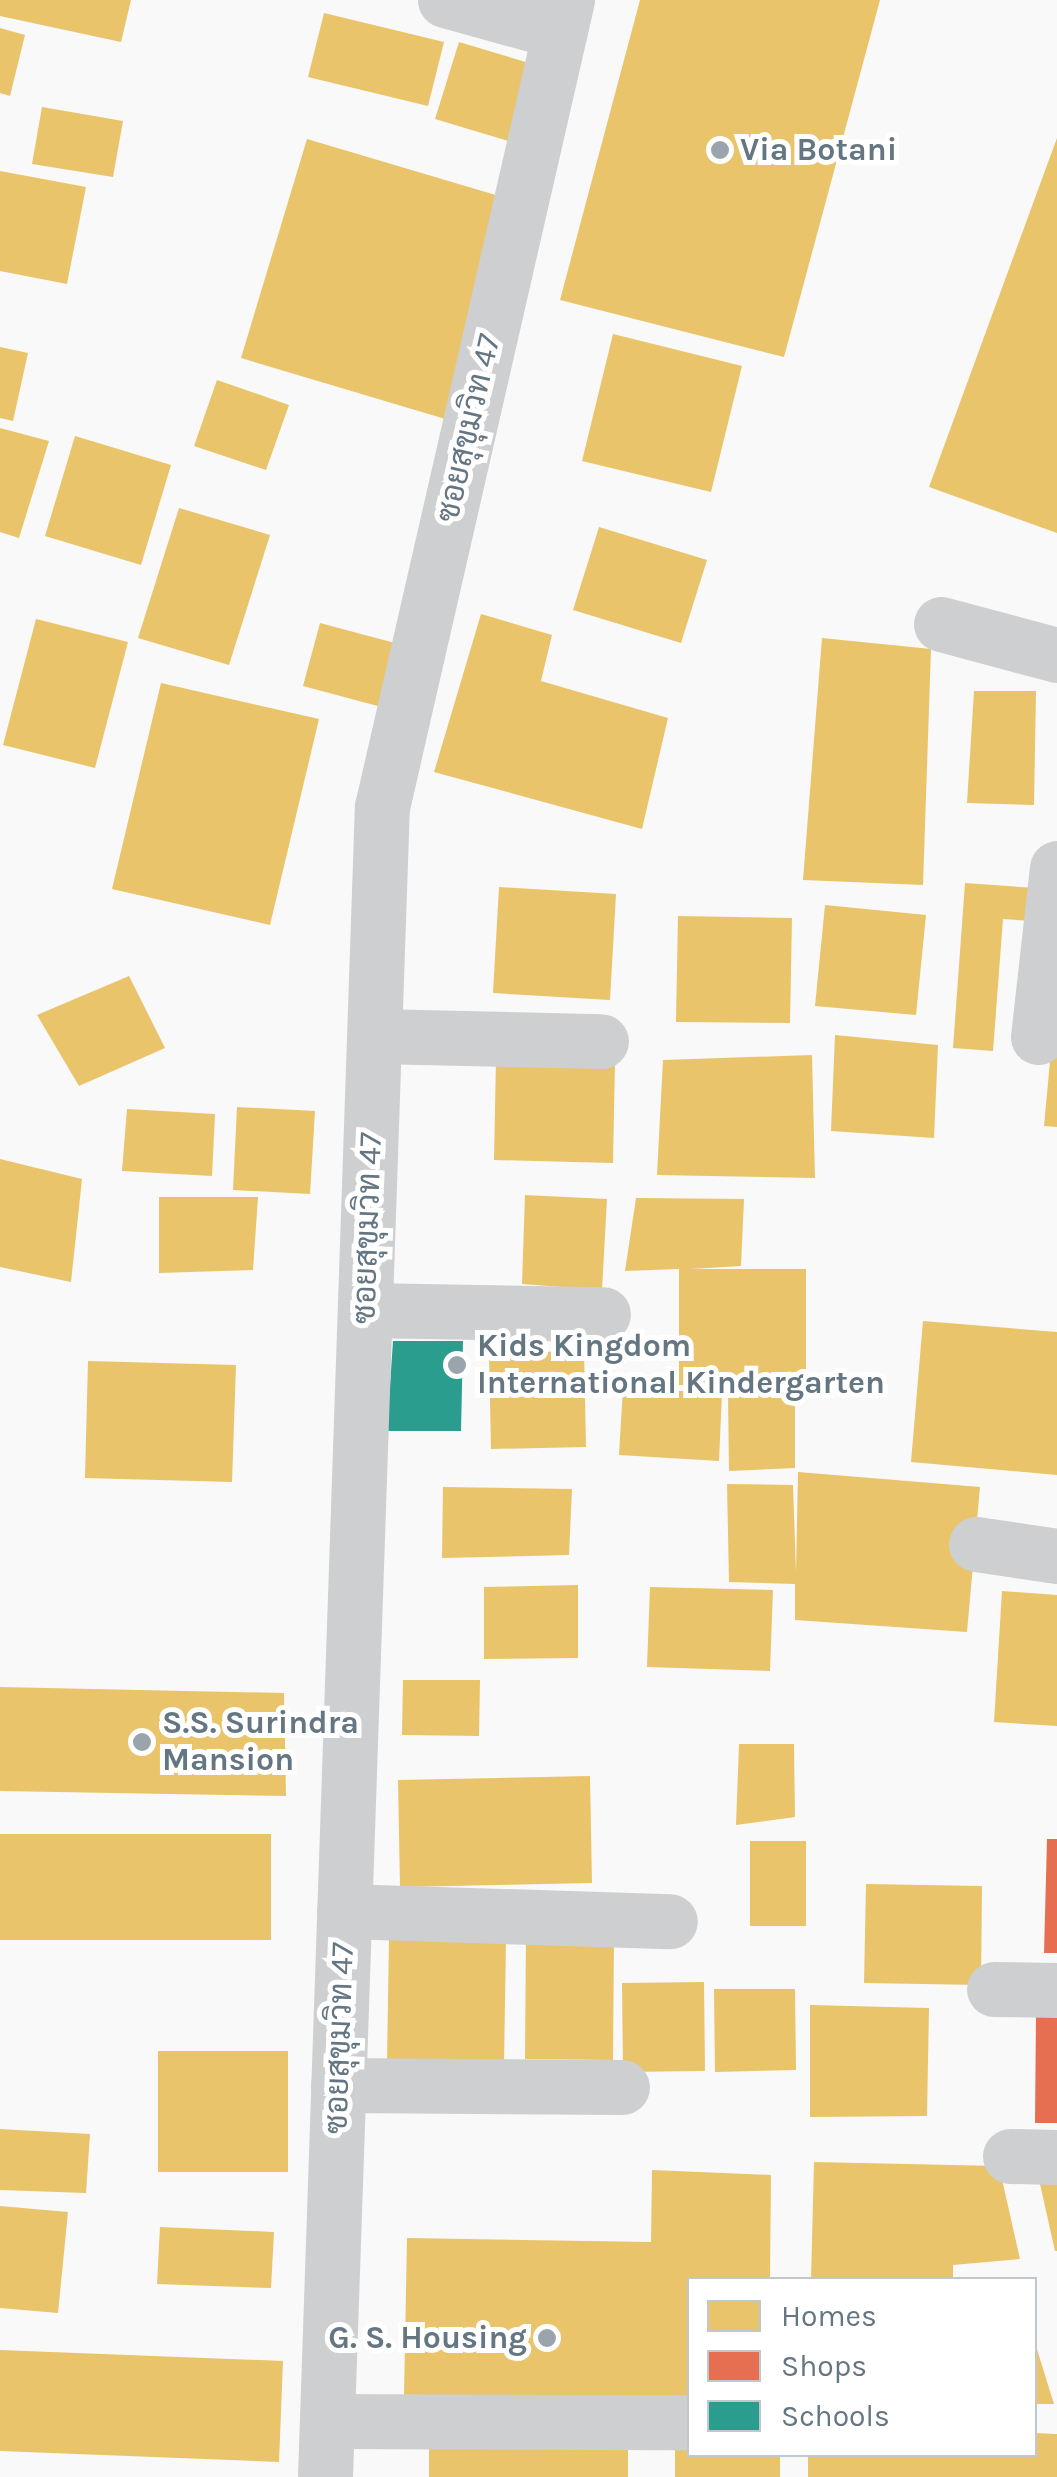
<!DOCTYPE html>
<html>
<head>
<meta charset="utf-8">
<style>
	body { margin:0 }
	#map { position:relative; width:1057px; height:2477px; overflow:hidden; background:#f9f9f9; font-family:Karla,Sarabun,sans-serif }
	div>[style] { position:absolute }
	[style*='--x'] { left:calc(var(--x)*1px); top:calc(var(--y)*1px); width:calc(var(--w)*1px); rotate:calc(var(--a)*1deg) }
	.homes>* { inset:0; background:#e9c46a }
	.shops>* { inset:0; background:#e76f51 }
	.schools>* { inset:0; background:#2a9d8f }
	.minor>* { height:55px; margin:-27.5px; padding:0 27.5px; transform-origin:27.5px; border-radius:27.5px; background:#cecfd0 }
	.dots>* { width:28px; height:28px; translate:-50% -50%; box-sizing:border-box; border:5px solid #fff; border-radius:50% }
	span { translate:-50% -50%; white-space:nowrap; text-align:center; line-height:1.15; -webkit-text-stroke:10px #fff; paint-order:stroke }
	.poi-label { font-size:32px; color:#657683; font-weight:700 }
	.left { translate:0 -50%; text-align:left }
	.right { translate:-100% -50%; text-align:right }
	.street-label { font-size:32px; color:#657683 }
	.legend { position:absolute; left:687px; top:2277px; width:350px; height:180px; box-sizing:border-box; background:#fff; border:2px solid #c1c8cd; margin:0; padding:12px 18px; list-style:none; font-size:30px; color:#657683 }
	.legend li { display:flex; align-items:center; gap:20px; height:50px }
	.legend b { width:50px; border:2px solid #c1c8cd }
</style>
</head>
<body>
<div id="map">
	<div class="homes">
		<div style="clip-path:polygon(0 0,131px 0,121px 42px,0 16px)"></div>
		<div style="clip-path:polygon(640px 0,880px 0,784px 357px,560px 300px)"></div>
		<div style="clip-path:polygon(324px 13px,444px 42px,428px 106px,308px 77px)"></div>
		<div style="clip-path:polygon(0 28px,25px 35px,10px 96px,0 93px)"></div>
		<div style="clip-path:polygon(459px 42px,549px 69px,525px 146px,435px 119px)"></div>
		<div style="clip-path:polygon(42px 107px,123px 121px,113px 177px,32px 164px)"></div>
		<div style="clip-path:polygon(1057px 138px,1057px 533px,929px 487px)"></div>
		<div style="clip-path:polygon(307px 139px,519px 202px,452px 421px,241px 358px)"></div>
		<div style="clip-path:polygon(0 171px,86px 187px,67px 284px,0 271px)"></div>
		<div style="clip-path:polygon(613px 334px,742px 366px,711px 492px,582px 461px)"></div>
		<div style="clip-path:polygon(0 347px,28px 353px,13px 421px,0 418px)"></div>
		<div style="clip-path:polygon(217px 380px,289px 405px,266px 470px,194px 446px)"></div>
		<div style="clip-path:polygon(0 428px,49px 441px,19px 538px,0 532px)"></div>
		<div style="clip-path:polygon(75px 436px,171px 465px,141px 565px,45px 536px)"></div>
		<div style="clip-path:polygon(179px 508px,270px 535px,229px 665px,138px 638px)"></div>
		<div style="clip-path:polygon(599px 527px,707px 560px,681px 643px,573px 610px)"></div>
		<div style="clip-path:polygon(481px 614px,552px 635px,541px 681px,668px 718px,642px 829px,434px 772px)"></div>
		<div style="clip-path:polygon(36px 619px,128px 642px,95px 768px,3px 745px)"></div>
		<div style="clip-path:polygon(320px 623px,406px 646px,389px 709px,303px 686px)"></div>
		<div style="clip-path:polygon(822px 638px,931px 649px,923px 885px,803px 880px)"></div>
		<div style="clip-path:polygon(161px 683px,319px 719px,270px 925px,112px 889px)"></div>
		<div style="clip-path:polygon(974px 691px,1036px 691px,1034px 805px,967px 803px)"></div>
		<div style="clip-path:polygon(965px 883px,1035px 888px,1032px 921px,1003px 919px,993px 1051px,953px 1048px)"></div>
		<div style="clip-path:polygon(499px 887px,616px 894px,610px 1000px,493px 993px)"></div>
		<div style="clip-path:polygon(825px 905px,926px 915px,916px 1015px,815px 1006px)"></div>
		<div style="clip-path:polygon(678px 916px,792px 918px,790px 1023px,676px 1022px)"></div>
		<div style="clip-path:polygon(129px 976px,165px 1048px,79px 1086px,37px 1015px)"></div>
		<div style="clip-path:polygon(1054px 1018px,1057px 1018px,1057px 1127px,1044px 1126px)"></div>
		<div style="clip-path:polygon(835px 1035px,938px 1045px,934px 1138px,831px 1131px)"></div>
		<div style="clip-path:polygon(812px 1055px,815px 1178px,657px 1175px,663px 1060px)"></div>
		<div style="clip-path:polygon(496px 1059px,615px 1060px,613px 1163px,494px 1160px)"></div>
		<div style="clip-path:polygon(237px 1107px,315px 1111px,310px 1194px,233px 1190px)"></div>
		<div style="clip-path:polygon(127px 1109px,215px 1114px,212px 1176px,122px 1171px)"></div>
		<div style="clip-path:polygon(0 1159px,82px 1179px,71px 1282px,0 1267px)"></div>
		<div style="clip-path:polygon(525px 1195px,607px 1199px,602px 1290px,522px 1284px)"></div>
		<div style="clip-path:polygon(159px 1197px,258px 1197px,253px 1270px,159px 1273px)"></div>
		<div style="clip-path:polygon(636px 1198px,744px 1199px,741px 1266px,691px 1269px,806px 1269px,806px 1385px,679px 1385px,679px 1269px,625px 1271px)"></div>
		<div style="clip-path:polygon(923px 1321px,1057px 1332px,1057px 1475px,911px 1462px)"></div>
		<div style="clip-path:polygon(584px 1351px,586px 1447px,491px 1449px,489px 1353px)"></div>
		<div style="clip-path:polygon(88px 1361px,236px 1365px,232px 1482px,85px 1478px)"></div>
		<div style="clip-path:polygon(623px 1388px,722px 1393px,719px 1461px,619px 1455px)"></div>
		<div style="clip-path:polygon(795px 1393px,795px 1468px,729px 1471px,728px 1396px)"></div>
		<div style="clip-path:polygon(798px 1472px,980px 1487px,967px 1632px,795px 1620px,795px 1584px,729px 1582px,727px 1484px,793px 1485px,796px 1573px)"></div>
		<div style="clip-path:polygon(443px 1487px,572px 1489px,569px 1555px,442px 1558px)"></div>
		<div style="clip-path:polygon(578px 1585px,578px 1658px,484px 1659px,484px 1587px)"></div>
		<div style="clip-path:polygon(650px 1587px,773px 1590px,770px 1671px,647px 1667px)"></div>
		<div style="clip-path:polygon(1002px 1591px,1057px 1595px,1057px 1726px,994px 1722px)"></div>
		<div style="clip-path:polygon(403px 1680px,480px 1680px,479px 1736px,402px 1735px)"></div>
		<div style="clip-path:polygon(0 1687px,284px 1693px,286px 1796px,0 1791px)"></div>
		<div style="clip-path:polygon(739px 1744px,794px 1744px,795px 1817px,736px 1825px)"></div>
		<div style="clip-path:polygon(590px 1776px,592px 1883px,400px 1887px,398px 1780px)"></div>
		<div style="clip-path:polygon(0 1834px,271px 1834px,271px 1940px,0 1940px)"></div>
		<div style="clip-path:polygon(750px 1841px,806px 1841px,806px 1926px,750px 1926px)"></div>
		<div style="clip-path:polygon(866px 1884px,982px 1886px,981px 1985px,864px 1983px)"></div>
		<div style="clip-path:polygon(526px 1932px,614px 1933px,613px 2060px,525px 2059px)"></div>
		<div style="clip-path:polygon(389px 1939px,506px 1941px,504px 2063px,387px 2062px)"></div>
		<div style="clip-path:polygon(704px 1982px,705px 2071px,623px 2072px,622px 1983px)"></div>
		<div style="clip-path:polygon(714px 1989px,795px 1989px,796px 2070px,715px 2072px)"></div>
		<div style="clip-path:polygon(810px 2005px,929px 2008px,927px 2116px,810px 2117px)"></div>
		<div style="clip-path:polygon(158px 2051px,288px 2051px,288px 2172px,158px 2172px)"></div>
		<div style="clip-path:polygon(0 2129px,90px 2134px,86px 2193px,0 2190px)"></div>
		<div style="clip-path:polygon(814px 2162px,999px 2166px,1020px 2259px,953px 2265px,953px 2280px,811px 2280px)"></div>
		<div style="clip-path:polygon(652px 2170px,771px 2175px,770px 2280px,690px 2280px,690px 2402px,404px 2396px,407px 2238px,651px 2242px)"></div>
		<div style="clip-path:polygon(1038px 2175px,1057px 2176px,1057px 2251px,1055px 2251px)"></div>
		<div style="clip-path:polygon(0 2206px,68px 2212px,58px 2313px,0 2308px)"></div>
		<div style="clip-path:polygon(160px 2227px,274px 2232px,271px 2288px,157px 2284px)"></div>
		<div style="clip-path:polygon(1034px 2343px,1035px 2343px,1054px 2404px,1034px 2404px)"></div>
		<div style="clip-path:polygon(0 2350px,283px 2361px,279px 2462px,0 2451px)"></div>
		<div style="clip-path:polygon(429px 2433px,628px 2435px,628px 2477px,429px 2477px)"></div>
		<div style="clip-path:polygon(1034px 2433px,1057px 2434px,1057px 2477px,808px 2477px,808px 2454px,1034px 2454px)"></div>
		<div style="clip-path:polygon(675px 2441px,690px 2442px,690px 2454px,780px 2454px,780px 2477px,675px 2477px)"></div>
	</div>
	<div class="shops">
		<div style="clip-path:polygon(1047px 1839px,1057px 1839px,1057px 1953px,1044px 1953px)"></div>
		<div style="clip-path:polygon(1036px 2014px,1057px 2014px,1057px 2123px,1035px 2123px)"></div>
	</div>
	<div class="schools">
		<div style="clip-path:polygon(393px 1341px,463px 1341px,461px 1431px,387px 1431px)"></div>
	</div>
	<div class="minor">
		<div style="--x:445;--y:0;--w:119;--a:15.5"></div>
		<div style="--x:941;--y:624;--w:120;--a:15"></div>
		<div style="--x:375;--y:1036;--w:226;--a:1.3"></div>
		<div style="--x:1038;--y:1037;--w:170;--a:-83.6"></div>
		<div style="--x:365;--y:1310;--w:238;--a:1"></div>
		<div style="--x:976;--y:1544;--w:82;--a:8.4"></div>
		<div style="--x:344;--y:1911;--w:326;--a:1.8"></div>
		<div style="--x:994;--y:1989;--w:63;--a:0.9"></div>
		<div style="--x:338;--y:2085;--w:284;--a:0.4"></div>
		<div style="--x:1010;--y:2156;--w:47;--a:1.2"></div>
		<div style="--x:327;--y:2421;--w:363;--a:0.2"></div>
		<div style="--x:325;--y:2477;--w:1671;--a:-88.05"></div>
		<div style="--x:382;--y:807;--w:828;--a:-77.09"></div>
	</div>
	<div class="dots">
		<div style="left:720px;top:150px;background:#99a4ac"></div>
		<div style="left:457px;top:1365px;background:#99a4ac"></div>
		<div style="left:142px;top:1742px;background:#99a4ac"></div>
		<div style="left:547px;top:2338px;background:#99a4ac"></div>
	</div>
	<div class="poi-label">
		<span class="left" style="left:740px;top:150px">Via Botani</span>
		<span class="left" style="left:477px;top:1365px">Kids Kingdom<br>International Kindergarten</span>
		<span class="left" style="left:162px;top:1742px">S.S. Surindra<br>Mansion</span>
		<span class="right" style="left:527px;top:2338px">G. S. Housing</span>
	</div>
	<div class="street-label">
		<span style="left:469px;top:428px;rotate:-77deg">ซอยสุขุมวิท 47</span>
		<span style="left:368px;top:1228px;rotate:-88deg">ซอยสุขุมวิท 47</span>
		<span style="left:340px;top:2038px;rotate:-88deg">ซอยสุขุมวิท 47</span>
	</div>
	<ul class="legend">
	<li><b style="height:28px;background:#e9c46a"></b>Homes</li>
	<li><b style="height:28px;background:#e76f51"></b>Shops</li>
	<li><b style="height:28px;background:#2a9d8f"></b>Schools</li>
	</ul>
</div>
</body>
</html>
